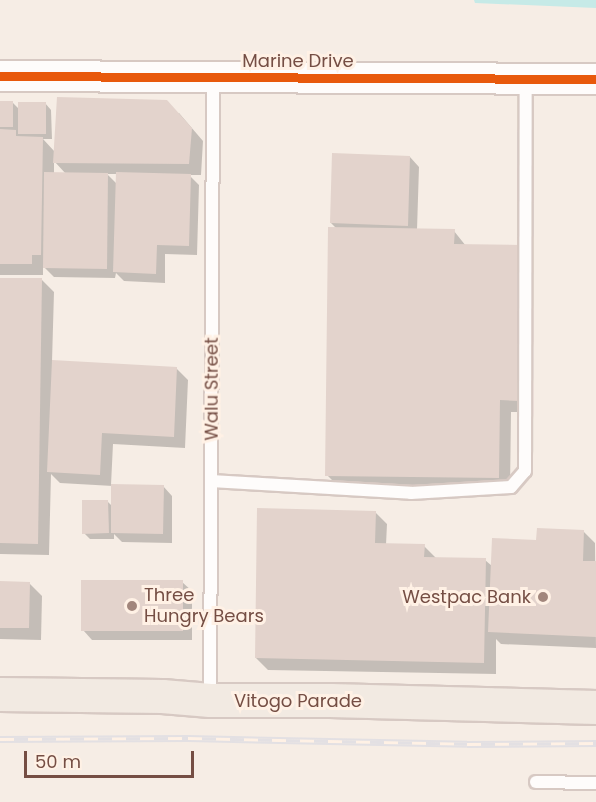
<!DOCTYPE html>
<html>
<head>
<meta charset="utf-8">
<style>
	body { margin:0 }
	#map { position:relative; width:596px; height:802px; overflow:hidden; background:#f6ede5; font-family:Poppins,sans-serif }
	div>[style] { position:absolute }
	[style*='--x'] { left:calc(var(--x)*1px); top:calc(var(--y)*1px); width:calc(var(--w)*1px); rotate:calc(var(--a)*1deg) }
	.water>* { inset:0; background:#c6eae7 }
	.shadow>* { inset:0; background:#0003 }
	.building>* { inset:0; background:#e3d3cc }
	.roads { filter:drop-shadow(2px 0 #d7c9c3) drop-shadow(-2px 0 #d7c9c3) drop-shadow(0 2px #d7c9c3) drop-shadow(0 -2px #d7c9c3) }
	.service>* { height:12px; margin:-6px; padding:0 6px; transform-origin:6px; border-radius:6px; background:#fefcfb }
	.tertiary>* { height:30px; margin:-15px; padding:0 15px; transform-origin:15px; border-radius:15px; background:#fefcfb }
	.primary>* { height:33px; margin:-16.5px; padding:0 16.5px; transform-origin:16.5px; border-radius:16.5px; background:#f2eae2 }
	.rail>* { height:7px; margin-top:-3.5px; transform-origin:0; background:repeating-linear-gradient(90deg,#fff1e5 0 14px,#e3e0e3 0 28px); box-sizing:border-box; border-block:2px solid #e3e0e3 }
	.cycleway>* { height:9px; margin:-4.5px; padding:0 4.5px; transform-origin:4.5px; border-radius:4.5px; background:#e8590c }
	.dots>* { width:16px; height:16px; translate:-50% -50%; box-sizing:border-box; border:3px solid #fff1e5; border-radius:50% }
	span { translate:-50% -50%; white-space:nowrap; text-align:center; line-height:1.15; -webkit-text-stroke:6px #fff1e5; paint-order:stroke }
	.street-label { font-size:18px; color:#754e44 }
	.poi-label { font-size:18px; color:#754e44 }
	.left { translate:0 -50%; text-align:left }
	.right { translate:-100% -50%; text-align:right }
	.scale { position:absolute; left:24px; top:751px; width:170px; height:27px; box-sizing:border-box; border:3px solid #754e44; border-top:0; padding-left:8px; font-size:18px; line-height:21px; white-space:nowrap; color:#754e44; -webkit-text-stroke:4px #fff1e5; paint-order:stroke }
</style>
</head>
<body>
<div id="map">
	<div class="water">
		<div style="clip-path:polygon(474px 0,596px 0,596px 8px,475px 3px)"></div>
	</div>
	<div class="shadow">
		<div style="clip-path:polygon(evenodd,0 103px,13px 103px,19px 109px,45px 103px,51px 110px,52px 139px,43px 139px,55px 152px,179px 113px,203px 141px,201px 175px,189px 175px,199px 185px,197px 255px,165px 254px,165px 283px,124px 281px,116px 273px,115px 278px,54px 277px,43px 266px,43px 275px,0 275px,0 103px,54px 161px,66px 174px,54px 173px,54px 161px,0 103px,107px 174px,118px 174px,117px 184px,107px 174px)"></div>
		<div style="clip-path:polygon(410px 157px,419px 167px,417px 230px,454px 231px,466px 246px,521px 247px,533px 259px,531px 412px,511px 412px,510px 490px,339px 487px,327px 475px,337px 229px,331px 223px)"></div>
		<div style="clip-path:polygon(0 279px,42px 280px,54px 292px,52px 362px,176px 368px,188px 380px,185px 448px,113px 444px,111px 485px,163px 486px,172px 496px,172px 543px,122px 542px,114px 534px,114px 539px,90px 539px,84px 533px,108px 502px,112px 506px,113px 486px,60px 483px,51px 474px,49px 555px,0 554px)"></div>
		<div style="clip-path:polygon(375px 512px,387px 524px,386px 545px,424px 546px,436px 558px,485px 560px,492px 566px,538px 542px,583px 531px,595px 543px,596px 648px,501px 644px,496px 639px,496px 674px,268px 670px,256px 658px)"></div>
		<div style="clip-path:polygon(182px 582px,192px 591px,192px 640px,92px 640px,83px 630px)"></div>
		<div style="clip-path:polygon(0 583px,30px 584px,42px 596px,41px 640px,0 639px)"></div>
	</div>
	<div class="building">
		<div style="clip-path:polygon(57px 97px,167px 100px,192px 128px,189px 164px,53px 163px)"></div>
		<div style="clip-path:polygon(0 101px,13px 101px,13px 127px,0 127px)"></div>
		<div style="clip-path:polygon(18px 102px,46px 102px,46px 134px,18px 134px)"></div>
		<div style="clip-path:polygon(0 129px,16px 130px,16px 136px,43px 137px,41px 255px,32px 255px,32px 264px,0 264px)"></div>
		<div style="clip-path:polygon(332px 153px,410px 156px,408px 226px,330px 223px)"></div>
		<div style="clip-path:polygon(44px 172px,108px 173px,107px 269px,43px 268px)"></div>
		<div style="clip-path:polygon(116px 172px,191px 174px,189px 246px,157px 245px,156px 274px,113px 272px)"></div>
		<div style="clip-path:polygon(328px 227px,455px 229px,454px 244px,521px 245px,519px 401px,500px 400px,499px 478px,325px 476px)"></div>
		<div style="clip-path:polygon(0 278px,42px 278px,38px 544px,0 543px)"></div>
		<div style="clip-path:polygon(52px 360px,177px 367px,174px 437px,102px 433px,100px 475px,47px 472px)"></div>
		<div style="clip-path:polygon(111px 484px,164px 485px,163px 534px,111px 533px)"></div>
		<div style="clip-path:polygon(82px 500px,108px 500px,109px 533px,82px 534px)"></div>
		<div style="clip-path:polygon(257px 508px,376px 511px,375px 543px,425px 544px,424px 557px,486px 558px,484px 663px,255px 658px)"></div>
		<div style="clip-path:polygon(537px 528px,584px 530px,583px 561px,596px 561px,596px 637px,488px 632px,492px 538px,536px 540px)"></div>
		<div style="clip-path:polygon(81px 580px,183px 580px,183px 631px,81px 631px)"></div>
		<div style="clip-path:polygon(0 581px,30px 582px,29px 628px,0 628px)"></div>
	</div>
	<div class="roads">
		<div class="service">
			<div style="--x:211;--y:481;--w:200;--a:3.4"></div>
			<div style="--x:411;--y:493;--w:100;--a:-3.4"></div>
			<div style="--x:511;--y:487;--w:21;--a:-49"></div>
			<div style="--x:525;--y:471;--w:392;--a:-89.9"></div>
			<div style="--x:210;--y:699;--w:621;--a:-89.72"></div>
			<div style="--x:536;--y:782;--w:60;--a:1"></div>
		</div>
		<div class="tertiary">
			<div style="--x:0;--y:76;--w:596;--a:0.29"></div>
		</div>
		<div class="primary">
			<div style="--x:0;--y:694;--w:162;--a:0.7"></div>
			<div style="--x:162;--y:696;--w:48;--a:4.8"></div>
			<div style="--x:210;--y:700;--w:120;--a:0"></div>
			<div style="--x:330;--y:700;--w:266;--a:1.5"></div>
		</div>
	</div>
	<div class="rail">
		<div style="--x:0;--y:739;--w:188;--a:-0.3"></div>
		<div style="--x:188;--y:738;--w:279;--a:1.2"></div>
		<div style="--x:467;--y:744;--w:129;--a:-0.4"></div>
	</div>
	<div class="cycleway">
		<div style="--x:0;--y:76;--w:596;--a:0.29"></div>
	</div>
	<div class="dots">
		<div style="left:543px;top:597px;background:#a2867c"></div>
		<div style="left:132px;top:606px;background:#a2867c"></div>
	</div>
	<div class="street-label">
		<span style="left:298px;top:61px">Marine Drive</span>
		<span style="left:212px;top:389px;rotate:-90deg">Walu Street</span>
		<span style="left:298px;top:701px">Vitogo Parade</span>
	</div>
	<div class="poi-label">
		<span class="left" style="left:144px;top:606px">Three<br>Hungry Bears</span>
		<span class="right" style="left:531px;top:597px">Westpac Bank</span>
	</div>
	<div class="scale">50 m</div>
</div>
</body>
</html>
